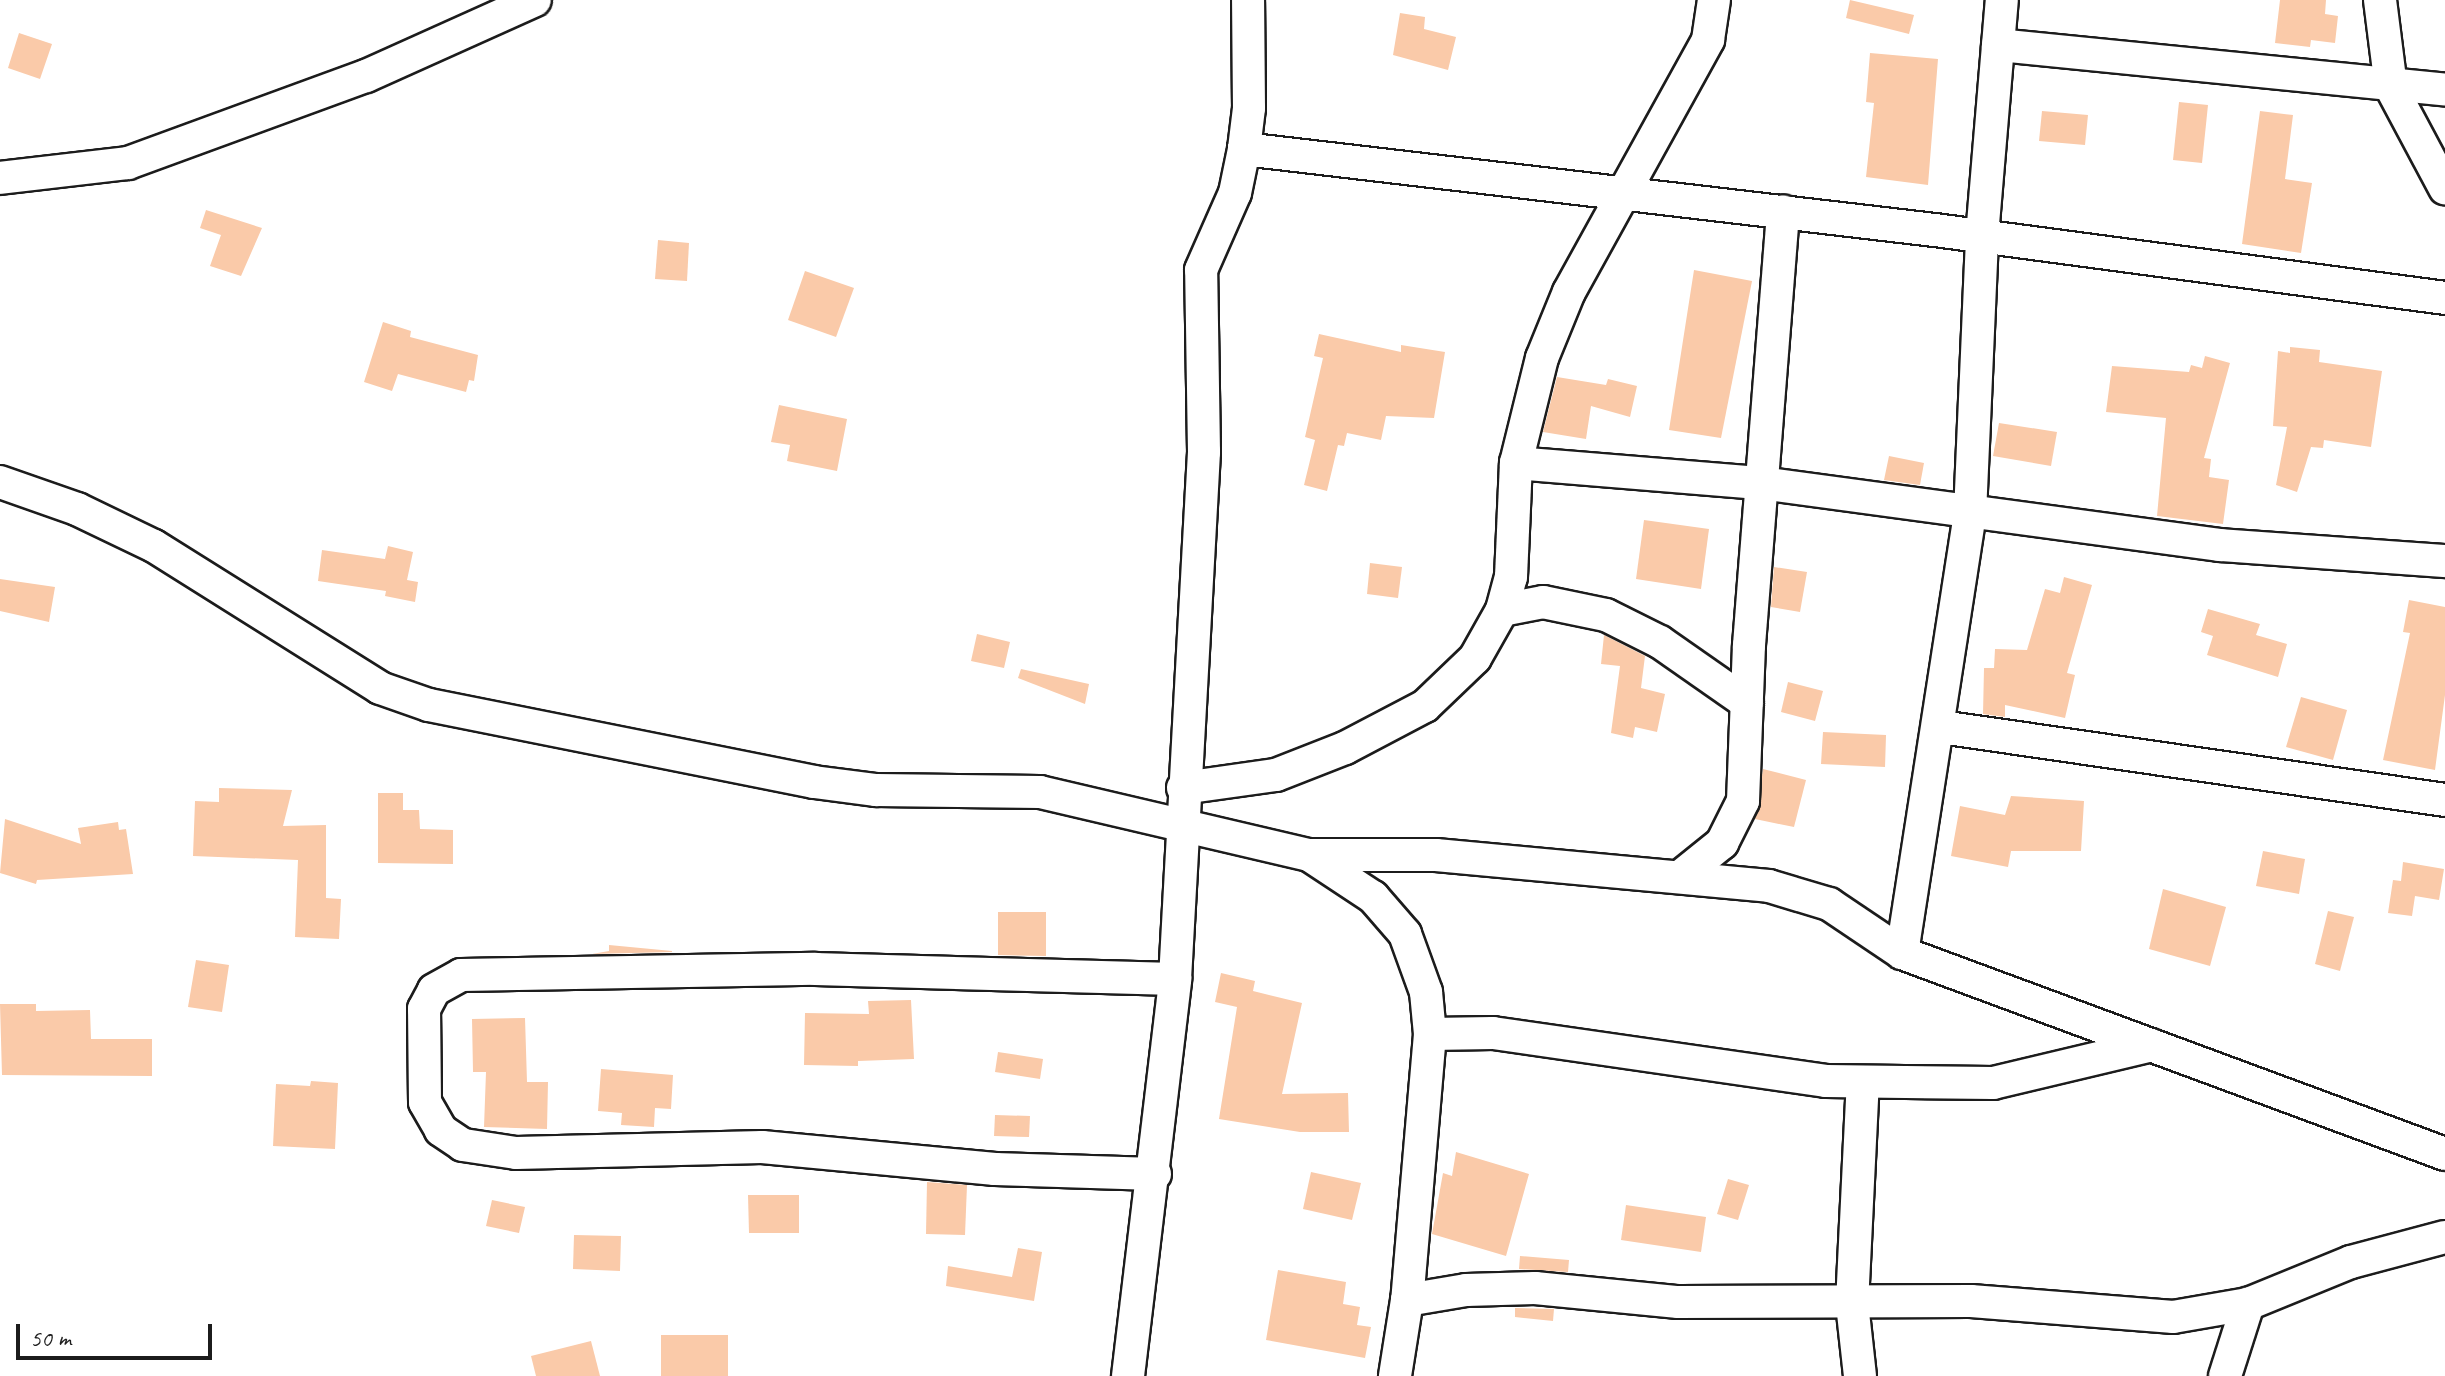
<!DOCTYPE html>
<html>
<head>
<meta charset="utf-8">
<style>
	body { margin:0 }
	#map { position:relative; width:2445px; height:1376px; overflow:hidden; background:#fff; font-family:Caveat,sans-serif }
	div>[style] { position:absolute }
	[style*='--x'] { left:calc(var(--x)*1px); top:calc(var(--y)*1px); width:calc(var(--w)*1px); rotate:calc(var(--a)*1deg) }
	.building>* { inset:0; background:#facaa9 }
	.roads { filter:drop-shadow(2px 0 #1c1c1c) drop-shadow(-2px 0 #1c1c1c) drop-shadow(0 2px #1c1c1c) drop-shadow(0 -2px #1c1c1c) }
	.minor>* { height:32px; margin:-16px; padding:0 16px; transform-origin:16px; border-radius:16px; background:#fff }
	span { translate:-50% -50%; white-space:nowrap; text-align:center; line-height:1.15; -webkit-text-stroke:7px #fff; paint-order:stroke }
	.scale { position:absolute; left:16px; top:1324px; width:196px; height:36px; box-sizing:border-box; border:4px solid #1c1c1c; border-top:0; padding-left:10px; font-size:24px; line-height:28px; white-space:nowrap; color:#1c1c1c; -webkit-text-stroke:6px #fff; paint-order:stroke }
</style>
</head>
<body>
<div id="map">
	<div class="building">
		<div style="clip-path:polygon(1850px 0,1914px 15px,1909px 34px,1846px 18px)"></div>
		<div style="clip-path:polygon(2280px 0,2326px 0,2325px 14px,2338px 16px,2335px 43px,2311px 40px,2310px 47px,2275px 43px)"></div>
		<div style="clip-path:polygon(1400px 13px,1425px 17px,1424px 29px,1456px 37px,1448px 70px,1393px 55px)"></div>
		<div style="clip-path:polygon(19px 33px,52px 44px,40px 79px,8px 68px)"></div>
		<div style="clip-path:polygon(1870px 53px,1938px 59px,1928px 185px,1866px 177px,1874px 103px,1866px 102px)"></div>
		<div style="clip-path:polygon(2179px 102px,2208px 105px,2202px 163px,2173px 160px)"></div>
		<div style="clip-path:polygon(2042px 111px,2088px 115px,2085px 145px,2039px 141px)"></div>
		<div style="clip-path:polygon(2260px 111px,2293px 115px,2285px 179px,2312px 183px,2301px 253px,2242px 244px)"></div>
		<div style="clip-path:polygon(206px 210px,262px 228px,241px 276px,210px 266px,221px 235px,200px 228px)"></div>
		<div style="clip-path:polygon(658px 240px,689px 243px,687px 281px,655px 279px)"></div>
		<div style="clip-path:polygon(1694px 270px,1752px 281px,1721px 438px,1669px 430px)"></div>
		<div style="clip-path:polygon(805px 271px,854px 288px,836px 337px,788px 320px)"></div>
		<div style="clip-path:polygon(383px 322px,411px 331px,410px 337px,478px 355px,474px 381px,469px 380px,466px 392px,398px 374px,392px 391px,364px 382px)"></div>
		<div style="clip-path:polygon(1319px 334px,1401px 352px,1401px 345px,1445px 352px,1434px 418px,1386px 416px,1381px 440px,1347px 433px,1344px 446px,1338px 445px,1327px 491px,1304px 485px,1315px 440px,1305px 437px,1323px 358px,1314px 356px)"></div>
		<div style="clip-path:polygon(2290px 347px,2320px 350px,2319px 362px,2382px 371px,2371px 447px,2324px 440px,2323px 448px,2311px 447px,2297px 492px,2276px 485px,2287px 427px,2273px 426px,2278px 351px,2290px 353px)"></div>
		<div style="clip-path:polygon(2205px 356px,2230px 363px,2204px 458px,2211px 459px,2209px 477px,2229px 480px,2223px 524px,2157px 516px,2166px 418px,2106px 412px,2112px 366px,2189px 372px,2191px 365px,2202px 368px)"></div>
		<div style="clip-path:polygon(1557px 377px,1606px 385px,1608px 379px,1637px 386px,1630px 417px,1591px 406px,1586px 439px,1543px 432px)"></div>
		<div style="clip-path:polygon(779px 405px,847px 419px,837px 471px,787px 461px,790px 445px,771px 442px)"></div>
		<div style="clip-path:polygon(1999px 423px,2057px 432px,2051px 466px,1993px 456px)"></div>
		<div style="clip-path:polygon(1889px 456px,1924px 463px,1920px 485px,1884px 480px)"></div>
		<div style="clip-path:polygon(1644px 520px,1709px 529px,1701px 589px,1636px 579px)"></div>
		<div style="clip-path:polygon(388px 546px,413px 552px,407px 580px,418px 582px,415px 602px,385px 596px,386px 591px,318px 581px,322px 550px,385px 559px)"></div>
		<div style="clip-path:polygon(1370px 563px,1402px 567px,1398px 598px,1367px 594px)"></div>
		<div style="clip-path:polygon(1774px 567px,1807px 572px,1800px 612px,1771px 607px)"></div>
		<div style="clip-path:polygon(2064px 577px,2092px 585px,2067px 673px,2075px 675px,2065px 718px,2005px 705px,2005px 717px,1983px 714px,1984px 668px,1994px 668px,1995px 649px,2027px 650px,2045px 589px,2060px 593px)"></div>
		<div style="clip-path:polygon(0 579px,55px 587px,49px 622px,0 611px)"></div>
		<div style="clip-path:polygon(2409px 600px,2445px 607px,2445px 695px,2435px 770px,2383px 760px,2410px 633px,2403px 632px)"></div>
		<div style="clip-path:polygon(2208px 609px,2260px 624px,2256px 635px,2287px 644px,2278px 677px,2207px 655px,2213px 636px,2201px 632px)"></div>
		<div style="clip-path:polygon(977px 634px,1010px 642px,1004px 668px,971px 661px)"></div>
		<div style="clip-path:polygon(1604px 635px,1645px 656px,1641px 688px,1665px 694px,1657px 732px,1635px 727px,1633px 738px,1611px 733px,1620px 666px,1601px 664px)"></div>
		<div style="clip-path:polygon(1021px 669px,1089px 684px,1085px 704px,1018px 678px)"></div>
		<div style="clip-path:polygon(1788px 682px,1823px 691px,1815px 721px,1781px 712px)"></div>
		<div style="clip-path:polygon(2301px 697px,2347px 710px,2333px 760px,2286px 747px)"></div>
		<div style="clip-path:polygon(1823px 732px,1886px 735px,1885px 767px,1821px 764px)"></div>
		<div style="clip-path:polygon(1763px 769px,1806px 780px,1794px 827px,1755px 819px)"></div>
		<div style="clip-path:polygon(219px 788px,292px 790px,283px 826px,326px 825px,326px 898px,341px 899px,339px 939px,295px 937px,298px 860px,193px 856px,195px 801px,219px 802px)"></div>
		<div style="clip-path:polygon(378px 793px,403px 793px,403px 810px,419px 810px,420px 829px,453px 830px,453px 864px,378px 863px)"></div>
		<div style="clip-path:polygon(2011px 796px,2084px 801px,2081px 851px,2011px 851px,2008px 867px,1951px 856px,1960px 806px,2005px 815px)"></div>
		<div style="clip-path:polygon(5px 819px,81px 844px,78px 828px,118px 822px,119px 830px,126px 829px,133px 874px,37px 880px,36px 884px,0 873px)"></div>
		<div style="clip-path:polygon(2263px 851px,2305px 859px,2299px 894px,2256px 886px)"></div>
		<div style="clip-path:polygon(2403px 862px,2444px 869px,2439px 900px,2415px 896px,2412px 916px,2388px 913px,2393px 880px,2401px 881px)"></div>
		<div style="clip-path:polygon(2163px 889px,2226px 907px,2210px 966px,2149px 949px)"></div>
		<div style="clip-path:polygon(2328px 911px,2354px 917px,2340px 971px,2315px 964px)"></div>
		<div style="clip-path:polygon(998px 912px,1046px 912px,1046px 956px,998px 955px)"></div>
		<div style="clip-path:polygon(609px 945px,672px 951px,672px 952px,592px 954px,609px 951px)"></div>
		<div style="clip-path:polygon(196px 960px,229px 965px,222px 1012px,188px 1007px)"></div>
		<div style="clip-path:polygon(1221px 973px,1255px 981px,1253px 991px,1302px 1003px,1282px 1094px,1348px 1093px,1349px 1132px,1300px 1132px,1219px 1119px,1237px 1007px,1215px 1002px)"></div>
		<div style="clip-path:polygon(911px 1000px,914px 1059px,858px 1061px,858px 1066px,804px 1065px,805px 1013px,869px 1014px,868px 1001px)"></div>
		<div style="clip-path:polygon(0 1004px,36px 1004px,36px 1011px,90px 1010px,91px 1039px,152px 1039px,152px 1076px,2px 1075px)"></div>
		<div style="clip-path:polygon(525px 1018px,527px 1082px,548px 1082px,547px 1129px,484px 1127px,486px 1072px,473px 1072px,472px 1019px)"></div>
		<div style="clip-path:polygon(998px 1052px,1043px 1059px,1040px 1079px,995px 1072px)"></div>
		<div style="clip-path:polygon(601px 1069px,673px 1075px,671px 1109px,655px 1108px,654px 1127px,621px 1125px,622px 1113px,598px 1111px)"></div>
		<div style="clip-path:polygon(311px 1081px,338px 1083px,335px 1149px,273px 1146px,276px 1084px,310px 1086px)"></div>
		<div style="clip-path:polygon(995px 1115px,1030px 1116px,1029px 1137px,994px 1136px)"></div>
		<div style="clip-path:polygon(1456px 1152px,1529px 1174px,1506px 1256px,1432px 1234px,1443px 1173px,1452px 1176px)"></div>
		<div style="clip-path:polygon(1311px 1172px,1361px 1183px,1352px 1220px,1303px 1209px)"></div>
		<div style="clip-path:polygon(1728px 1179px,1749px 1185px,1738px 1220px,1717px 1214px)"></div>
		<div style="clip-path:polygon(927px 1182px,967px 1185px,965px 1235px,926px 1234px)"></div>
		<div style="clip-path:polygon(748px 1195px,799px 1195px,799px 1233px,749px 1233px)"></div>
		<div style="clip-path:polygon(492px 1200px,525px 1207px,519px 1233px,486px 1226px)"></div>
		<div style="clip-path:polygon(1626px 1205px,1706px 1217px,1701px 1252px,1621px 1240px)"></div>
		<div style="clip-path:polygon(574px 1235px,621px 1236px,620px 1271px,573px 1269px)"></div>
		<div style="clip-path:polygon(1018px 1248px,1042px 1252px,1034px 1301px,946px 1286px,948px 1266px,1012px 1277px)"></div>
		<div style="clip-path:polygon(1520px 1256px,1569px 1260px,1568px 1272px,1519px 1269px)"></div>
		<div style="clip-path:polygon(1278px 1270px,1346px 1282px,1343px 1304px,1360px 1307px,1357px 1325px,1371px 1327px,1365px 1358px,1266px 1340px)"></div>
		<div style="clip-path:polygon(1515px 1308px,1554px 1309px,1553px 1321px,1515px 1317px)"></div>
		<div style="clip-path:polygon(661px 1335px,728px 1335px,728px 1376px,661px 1376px)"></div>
		<div style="clip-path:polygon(591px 1341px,600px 1376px,536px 1376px,531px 1356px)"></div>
	</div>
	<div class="roads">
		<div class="minor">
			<div style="--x:2380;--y:0;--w:88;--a:82.8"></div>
			<div style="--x:2391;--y:87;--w:115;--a:61.9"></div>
			<div style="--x:1998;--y:45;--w:449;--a:5.7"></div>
			<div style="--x:1244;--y:149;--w:696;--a:6.69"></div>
			<div style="--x:1935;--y:230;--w:515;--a:7.59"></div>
			<div style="--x:0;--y:178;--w:129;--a:-6.7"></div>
			<div style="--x:128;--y:163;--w:253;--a:-20.1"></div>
			<div style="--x:366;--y:76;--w:185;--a:-24.2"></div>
			<div style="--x:1516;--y:463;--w:246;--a:4.7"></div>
			<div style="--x:1761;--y:483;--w:463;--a:7.7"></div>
			<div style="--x:2220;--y:545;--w:226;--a:4.1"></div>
			<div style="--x:0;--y:482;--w:82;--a:19.3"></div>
			<div style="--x:77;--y:509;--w:85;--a:25.7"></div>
			<div style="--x:154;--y:546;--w:267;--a:32.1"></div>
			<div style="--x:380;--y:688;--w:52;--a:19.1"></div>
			<div style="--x:429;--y:705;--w:393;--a:11.3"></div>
			<div style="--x:814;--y:782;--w:63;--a:7.4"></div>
			<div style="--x:876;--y:790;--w:164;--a:0.7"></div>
			<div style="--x:1040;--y:792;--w:276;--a:13.2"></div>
			<div style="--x:1309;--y:855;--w:127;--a:0"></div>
			<div style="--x:1436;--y:855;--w:334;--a:5.3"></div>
			<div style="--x:1769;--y:886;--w:63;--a:16.7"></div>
			<div style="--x:1829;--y:904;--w:88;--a:33.9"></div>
			<div style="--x:1902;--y:953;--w:579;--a:20.31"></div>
			<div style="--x:1502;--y:610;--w:42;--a:-11"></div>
			<div style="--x:1543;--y:602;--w:64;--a:11.7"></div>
			<div style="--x:1606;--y:615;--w:60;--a:26.6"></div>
			<div style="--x:1660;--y:642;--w:106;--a:35"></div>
			<div style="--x:1941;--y:727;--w:509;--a:8.24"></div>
			<div style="--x:1183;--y:788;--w:94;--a:-8"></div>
			<div style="--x:1276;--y:775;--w:74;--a:-21.4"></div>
			<div style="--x:1345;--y:748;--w:90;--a:-27.7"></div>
			<div style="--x:1425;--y:706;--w:69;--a:-43.8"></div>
			<div style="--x:1475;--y:658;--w:55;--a:-60.6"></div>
			<div style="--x:1502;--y:610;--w:34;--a:-75"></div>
			<div style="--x:1511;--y:577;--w:114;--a:-87.5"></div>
			<div style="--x:1516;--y:463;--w:108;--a:-76.1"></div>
			<div style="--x:1542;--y:358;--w:71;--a:-67.8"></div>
			<div style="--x:1569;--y:292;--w:288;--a:-61.1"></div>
			<div style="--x:1708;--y:40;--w:40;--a:-81.5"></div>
			<div style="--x:1309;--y:855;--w:77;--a:33.3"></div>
			<div style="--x:1373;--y:897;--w:49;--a:49.1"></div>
			<div style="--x:1405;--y:934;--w:62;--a:70.1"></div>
			<div style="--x:1426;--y:992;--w:42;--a:84.6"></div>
			<div style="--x:1430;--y:1034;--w:267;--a:94.9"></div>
			<div style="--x:1407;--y:1300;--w:77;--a:99"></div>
			<div style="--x:1681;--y:876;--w:53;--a:-38.8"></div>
			<div style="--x:1722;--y:843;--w:47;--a:-63.4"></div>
			<div style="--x:1743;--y:801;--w:156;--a:-87.8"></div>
			<div style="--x:1749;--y:645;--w:435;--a:-85.5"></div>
			<div style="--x:1902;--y:953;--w:444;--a:-81.2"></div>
			<div style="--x:1970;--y:514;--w:278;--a:-87.5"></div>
			<div style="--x:1982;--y:236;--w:237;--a:-85.2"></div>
			<div style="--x:1430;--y:1034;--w:63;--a:-0.9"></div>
			<div style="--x:1493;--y:1033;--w:336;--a:8.2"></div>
			<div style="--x:1826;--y:1081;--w:167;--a:0.7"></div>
			<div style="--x:1993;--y:1083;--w:163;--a:-13.4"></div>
			<div style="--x:1155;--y:1174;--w:160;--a:-178.2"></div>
			<div style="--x:995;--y:1169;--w:234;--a:-174.6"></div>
			<div style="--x:762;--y:1147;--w:246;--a:178.6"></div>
			<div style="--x:516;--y:1153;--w:54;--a:-171.4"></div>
			<div style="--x:463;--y:1145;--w:27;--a:-146"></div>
			<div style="--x:441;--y:1130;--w:32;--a:-120"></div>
			<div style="--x:425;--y:1102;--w:93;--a:-90.6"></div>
			<div style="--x:424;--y:1009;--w:21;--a:-62"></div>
			<div style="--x:434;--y:990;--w:31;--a:-29"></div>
			<div style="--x:461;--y:975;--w:354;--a:-1"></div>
			<div style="--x:815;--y:969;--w:360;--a:1.6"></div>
			<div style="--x:1407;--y:1300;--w:60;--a:-9.6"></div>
			<div style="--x:1466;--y:1290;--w:69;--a:-1.7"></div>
			<div style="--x:1535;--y:1288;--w:144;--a:5.6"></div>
			<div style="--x:1678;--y:1302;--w:293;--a:-0.2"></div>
			<div style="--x:1971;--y:1301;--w:203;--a:4.5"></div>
			<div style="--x:2173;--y:1317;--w:76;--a:-9.8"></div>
			<div style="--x:2248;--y:1304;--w:111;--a:-22.2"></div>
			<div style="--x:2351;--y:1262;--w:97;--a:-14.9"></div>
			<div style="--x:1128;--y:1376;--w:400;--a:-83.2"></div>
			<div style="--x:1175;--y:979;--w:528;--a:-86.85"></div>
			<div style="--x:1204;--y:452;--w:182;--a:-90.9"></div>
			<div style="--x:1201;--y:270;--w:84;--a:-66.2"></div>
			<div style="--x:1235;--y:193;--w:45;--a:-78.4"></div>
			<div style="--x:1244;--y:149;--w:41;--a:-83"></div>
			<div style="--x:1249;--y:108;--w:108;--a:-90.5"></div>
			<div style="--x:1860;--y:1376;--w:72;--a:-96.3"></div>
			<div style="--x:1852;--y:1304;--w:222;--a:-87.2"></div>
			<div style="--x:2225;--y:1376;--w:76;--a:-72.3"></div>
		</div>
	</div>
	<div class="scale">50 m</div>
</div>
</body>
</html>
